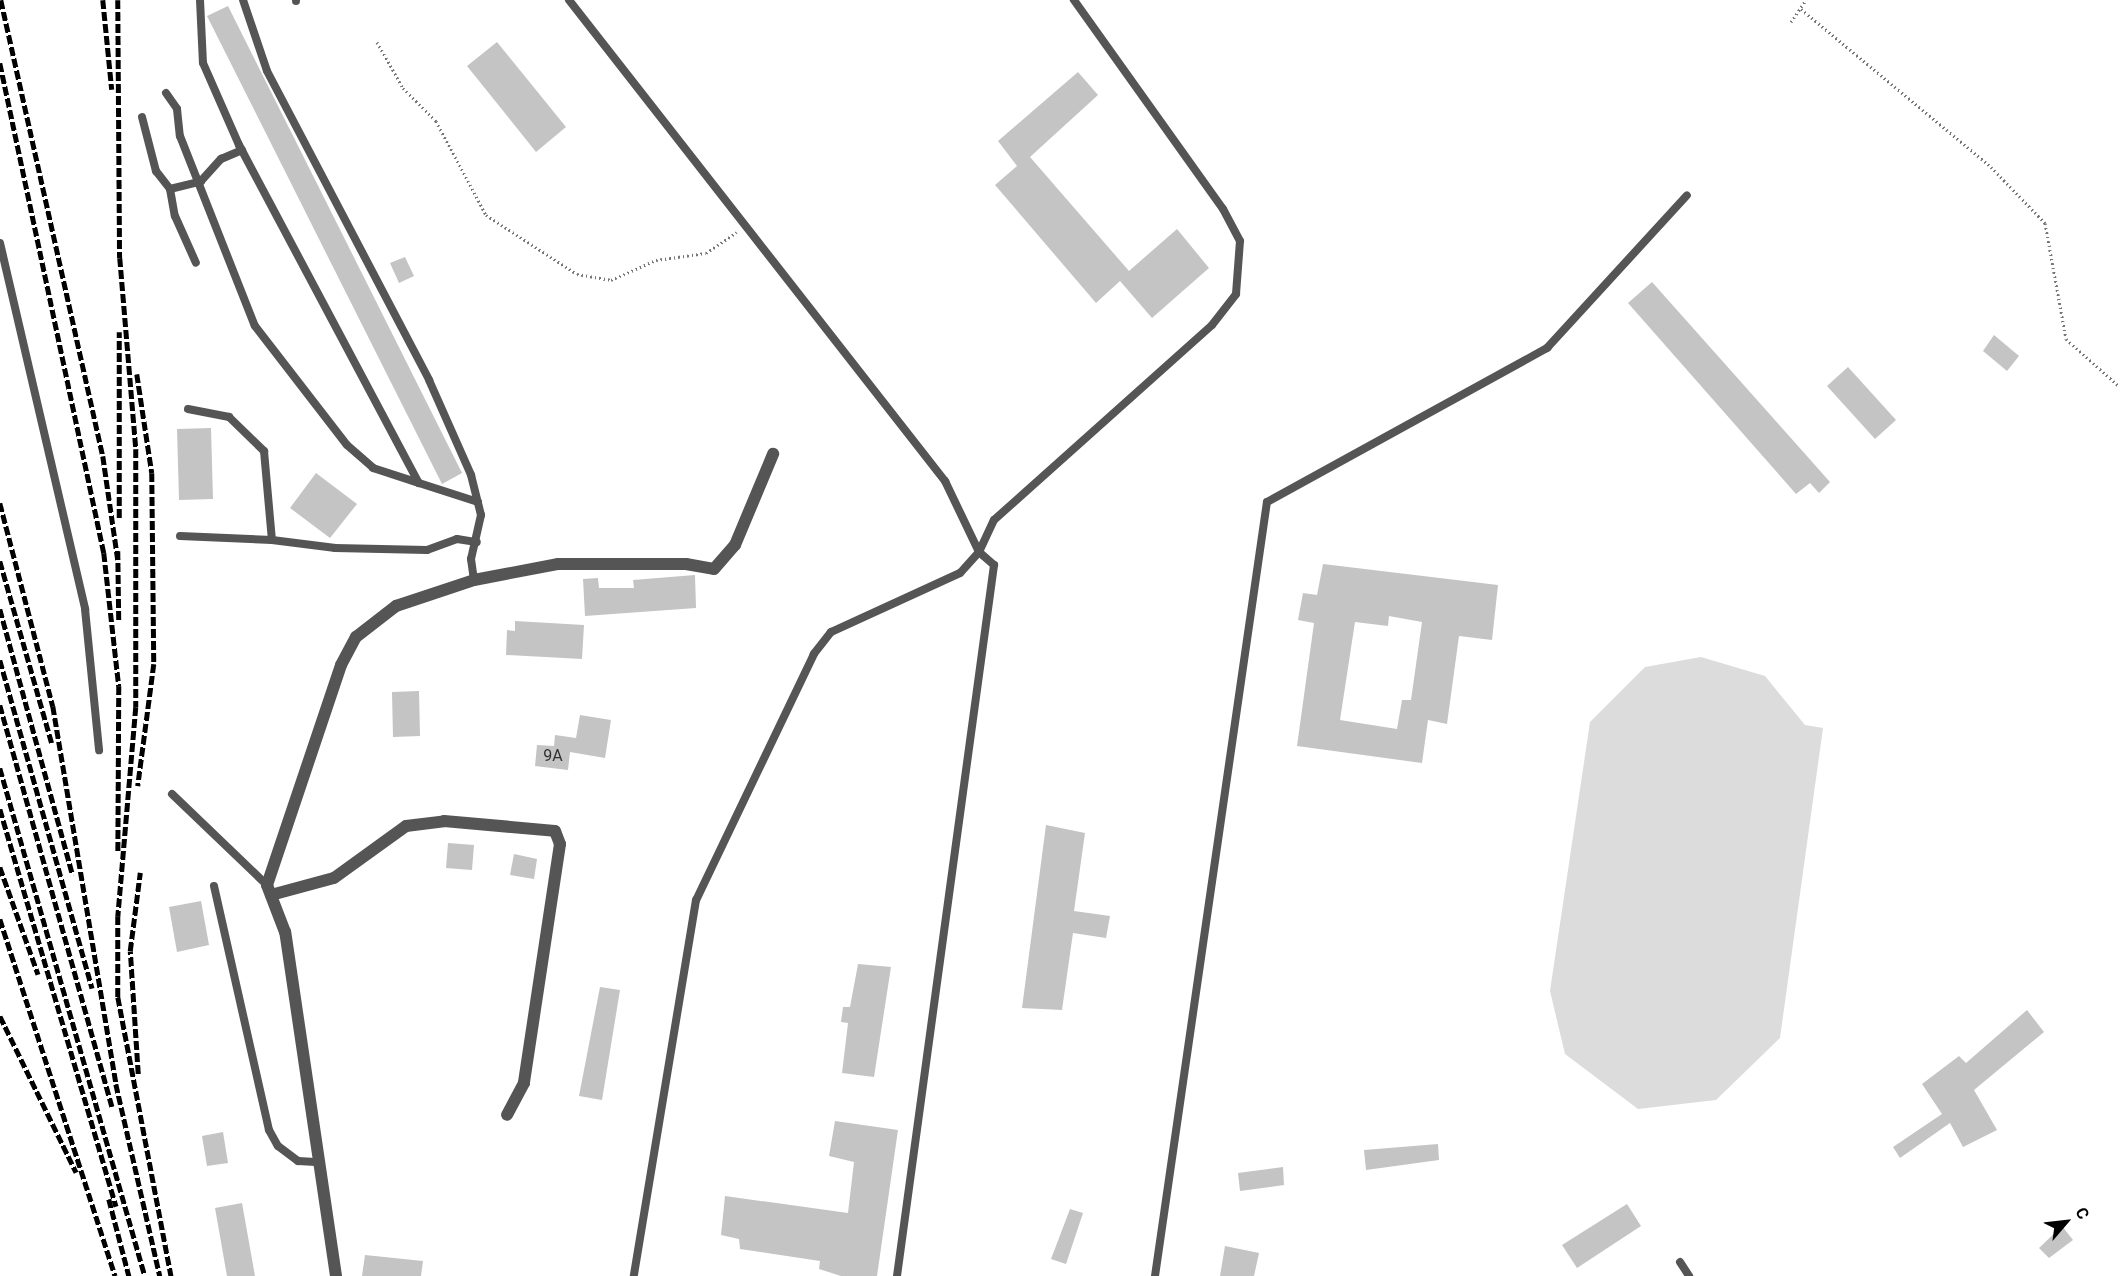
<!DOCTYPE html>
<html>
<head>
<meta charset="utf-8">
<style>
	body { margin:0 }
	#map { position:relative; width:2120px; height:1276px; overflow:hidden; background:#fff; font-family:Roboto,sans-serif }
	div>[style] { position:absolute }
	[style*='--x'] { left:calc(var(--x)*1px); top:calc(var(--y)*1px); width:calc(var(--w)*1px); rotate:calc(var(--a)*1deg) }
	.green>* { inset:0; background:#dcdcdc }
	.building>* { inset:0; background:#c4c4c4 }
	.path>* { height:3px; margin-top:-1.5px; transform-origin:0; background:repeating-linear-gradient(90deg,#777 0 1.5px,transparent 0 4.5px) }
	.lane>* { height:8px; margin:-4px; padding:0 4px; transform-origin:4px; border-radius:4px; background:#555 }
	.street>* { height:12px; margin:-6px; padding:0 6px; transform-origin:6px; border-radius:6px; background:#555 }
	.rail>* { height:4.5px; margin-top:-2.25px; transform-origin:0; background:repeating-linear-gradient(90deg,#000 0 9px,transparent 0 12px) }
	span { translate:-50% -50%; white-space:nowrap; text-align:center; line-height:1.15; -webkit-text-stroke:4.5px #fff; paint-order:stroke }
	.number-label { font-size:16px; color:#313131 }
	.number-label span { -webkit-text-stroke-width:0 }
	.north { position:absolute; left:2036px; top:1192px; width:60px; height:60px; -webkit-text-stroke:4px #fff; paint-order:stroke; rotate:62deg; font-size:16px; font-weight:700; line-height:24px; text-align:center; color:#000 }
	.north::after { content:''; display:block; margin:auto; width:21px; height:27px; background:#000; clip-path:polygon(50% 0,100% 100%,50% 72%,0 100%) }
</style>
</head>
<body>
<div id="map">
	<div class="green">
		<div style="clip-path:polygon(1701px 657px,1765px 676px,1805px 725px,1823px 728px,1780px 1038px,1716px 1100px,1638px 1109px,1565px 1054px,1550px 991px,1590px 722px,1645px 667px)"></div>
	</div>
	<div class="building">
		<div style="clip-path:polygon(228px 6px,462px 473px,442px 484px,207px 16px)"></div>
		<div style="clip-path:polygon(497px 42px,566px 127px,536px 152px,467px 66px)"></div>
		<div style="clip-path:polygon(1078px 72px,1098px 95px,1030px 157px,1129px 271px,1177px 229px,1209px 268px,1152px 318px,1120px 281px,1096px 303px,995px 185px,1017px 166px,998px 141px)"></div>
		<div style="clip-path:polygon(405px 257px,414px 276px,399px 283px,390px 263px)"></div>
		<div style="clip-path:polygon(1652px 282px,1830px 482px,1819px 493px,1810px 483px,1796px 494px,1628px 303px)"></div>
		<div style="clip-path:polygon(1994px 335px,2019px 356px,2007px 371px,1983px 351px)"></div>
		<div style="clip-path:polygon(1848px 367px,1896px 420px,1875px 439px,1827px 386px)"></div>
		<div style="clip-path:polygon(211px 428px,213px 499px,179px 500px,177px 429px)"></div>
		<div style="clip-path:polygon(316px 473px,357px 504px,330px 538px,290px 508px)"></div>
		<div style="clip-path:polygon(evenodd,1323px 564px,1498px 585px,1492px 640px,1459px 636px,1447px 724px,1428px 720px,1422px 763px,1297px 746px,1314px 623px,1298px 620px,1303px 593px,1317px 595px,1323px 564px,1389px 616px,1422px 622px,1411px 700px,1402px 700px,1397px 729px,1340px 720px,1355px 622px,1388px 626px,1389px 616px)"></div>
		<div style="clip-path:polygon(695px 575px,696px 608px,585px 616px,583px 579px,598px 578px,599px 588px,634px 588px,633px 580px)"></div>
		<div style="clip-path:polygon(515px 621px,584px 625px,582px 659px,506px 655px,507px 630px,515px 631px)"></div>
		<div style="clip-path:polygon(419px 691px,420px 736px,393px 737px,392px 692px)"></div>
		<div style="clip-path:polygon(580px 715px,611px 720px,605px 758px,570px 752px,568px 770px,535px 766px,537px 745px,554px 746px,555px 735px,576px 738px)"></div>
		<div style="clip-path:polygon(1046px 825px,1085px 833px,1074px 911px,1110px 916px,1106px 938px,1073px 933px,1062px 1010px,1022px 1008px)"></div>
		<div style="clip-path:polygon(448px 843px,474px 845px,472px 870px,446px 868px)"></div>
		<div style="clip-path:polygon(514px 854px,537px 859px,534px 879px,510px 875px)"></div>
		<div style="clip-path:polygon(201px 901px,209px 945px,177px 952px,169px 907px)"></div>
		<div style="clip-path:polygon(858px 964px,891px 967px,874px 1077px,842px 1073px,848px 1023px,841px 1022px,843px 1007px,850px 1007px)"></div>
		<div style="clip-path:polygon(600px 987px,620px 990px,602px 1100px,579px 1096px)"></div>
		<div style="clip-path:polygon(2027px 1010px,2044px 1032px,1974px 1090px,1997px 1130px,1963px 1147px,1950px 1123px,1900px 1158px,1893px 1147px,1942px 1114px,1922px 1084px,1959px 1056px,1966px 1063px)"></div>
		<div style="clip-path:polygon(835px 1121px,898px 1130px,877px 1276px,841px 1276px,819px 1269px,820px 1261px,740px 1249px,739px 1239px,721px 1235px,725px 1196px,848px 1213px,854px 1162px,829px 1156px)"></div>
		<div style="clip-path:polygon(223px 1132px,228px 1163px,207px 1166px,202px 1136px)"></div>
		<div style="clip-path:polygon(1438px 1144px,1439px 1160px,1366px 1170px,1364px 1150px)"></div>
		<div style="clip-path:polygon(1283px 1167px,1284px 1185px,1240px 1191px,1238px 1173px)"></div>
		<div style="clip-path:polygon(242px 1203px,255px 1276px,227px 1276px,215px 1208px)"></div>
		<div style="clip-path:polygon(1627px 1204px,1641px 1226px,1577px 1268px,1562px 1245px)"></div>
		<div style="clip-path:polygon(1070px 1209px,1083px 1213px,1066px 1264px,1051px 1259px)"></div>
		<div style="clip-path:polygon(2062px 1226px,2073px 1240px,2049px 1258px,2039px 1248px)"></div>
		<div style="clip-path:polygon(1225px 1246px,1259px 1253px,1254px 1276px,1220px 1276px)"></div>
		<div style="clip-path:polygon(365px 1255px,423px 1261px,421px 1276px,362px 1276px)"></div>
	</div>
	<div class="path">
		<div style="--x:1801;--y:9;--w:247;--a:39.7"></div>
		<div style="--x:1991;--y:167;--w:78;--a:46"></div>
		<div style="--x:2045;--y:223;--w:118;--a:79.7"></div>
		<div style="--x:2066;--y:339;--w:72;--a:41.6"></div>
		<div style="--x:1791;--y:22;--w:27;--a:-56"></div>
		<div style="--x:377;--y:42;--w:53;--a:60.5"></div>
		<div style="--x:403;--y:88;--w:47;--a:45"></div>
		<div style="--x:436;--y:121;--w:106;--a:62"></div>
		<div style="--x:486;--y:215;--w:108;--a:33"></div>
		<div style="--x:577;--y:274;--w:35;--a:10"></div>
		<div style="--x:611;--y:280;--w:49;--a:-24"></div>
		<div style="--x:656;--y:260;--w:50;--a:-8"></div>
		<div style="--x:706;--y:253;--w:37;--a:-34"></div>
	</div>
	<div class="lane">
		<div style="--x:200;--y:0;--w:63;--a:87.3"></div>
		<div style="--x:203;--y:63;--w:90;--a:66.3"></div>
		<div style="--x:239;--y:145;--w:383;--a:62"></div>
		<div style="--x:419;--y:483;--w:62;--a:17.9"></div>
		<div style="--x:243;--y:0;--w:75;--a:71.3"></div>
		<div style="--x:267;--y:71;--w:349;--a:62.3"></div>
		<div style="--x:429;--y:380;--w:104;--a:66.1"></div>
		<div style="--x:471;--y:475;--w:41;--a:76"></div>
		<div style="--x:481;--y:515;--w:45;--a:102.8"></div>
		<div style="--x:471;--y:559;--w:21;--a:82"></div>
		<div style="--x:296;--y:0;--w:1;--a:90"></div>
		<div style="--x:569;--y:0;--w:611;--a:51.99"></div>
		<div style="--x:945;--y:481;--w:79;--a:64.4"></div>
		<div style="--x:979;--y:552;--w:28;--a:132"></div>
		<div style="--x:960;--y:573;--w:142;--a:155.4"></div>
		<div style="--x:831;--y:632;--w:28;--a:128"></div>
		<div style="--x:814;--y:654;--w:273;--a:115.6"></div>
		<div style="--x:696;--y:900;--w:381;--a:99.4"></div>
		<div style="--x:166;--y:93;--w:19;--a:55"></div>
		<div style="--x:177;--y:109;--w:27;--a:84"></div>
		<div style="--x:180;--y:136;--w:204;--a:68.5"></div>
		<div style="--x:255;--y:326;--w:150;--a:52.3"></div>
		<div style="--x:347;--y:445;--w:35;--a:41"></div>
		<div style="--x:373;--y:468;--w:48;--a:18.1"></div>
		<div style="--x:142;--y:117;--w:56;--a:75.5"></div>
		<div style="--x:156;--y:171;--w:23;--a:52"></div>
		<div style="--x:170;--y:189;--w:27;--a:80"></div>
		<div style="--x:175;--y:216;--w:51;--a:65.9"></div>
		<div style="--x:170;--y:189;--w:32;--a:-14"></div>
		<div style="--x:201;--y:181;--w:30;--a:-48"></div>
		<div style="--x:221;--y:159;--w:23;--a:-23"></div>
		<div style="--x:0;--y:243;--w:376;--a:76.9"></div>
		<div style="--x:85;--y:609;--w:142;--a:84.3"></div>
		<div style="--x:188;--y:409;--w:42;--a:11"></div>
		<div style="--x:229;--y:417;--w:49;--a:44.2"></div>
		<div style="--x:264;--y:451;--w:89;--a:84.9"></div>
		<div style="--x:272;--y:540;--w:64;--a:7.2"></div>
		<div style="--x:335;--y:548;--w:92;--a:1.2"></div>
		<div style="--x:427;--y:550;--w:32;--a:-20"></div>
		<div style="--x:457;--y:539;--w:20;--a:9"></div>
		<div style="--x:180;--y:536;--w:92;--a:2.5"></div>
		<div style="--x:172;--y:794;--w:132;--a:43.8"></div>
		<div style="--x:214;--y:886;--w:250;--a:77.3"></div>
		<div style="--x:269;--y:1130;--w:18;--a:61"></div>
		<div style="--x:278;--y:1146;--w:25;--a:37"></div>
		<div style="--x:298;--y:1161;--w:22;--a:3"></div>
		<div style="--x:1680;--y:1262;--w:17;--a:57"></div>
		<div style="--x:897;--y:1276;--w:718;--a:-82.23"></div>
		<div style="--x:994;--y:565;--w:20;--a:-139"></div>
		<div style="--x:979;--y:552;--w:35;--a:-65"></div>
		<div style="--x:994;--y:520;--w:292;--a:-41.8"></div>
		<div style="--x:1212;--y:325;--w:39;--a:-52"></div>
		<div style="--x:1236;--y:294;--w:53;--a:-85.7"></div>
		<div style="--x:1240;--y:241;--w:36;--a:-118"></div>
		<div style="--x:1223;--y:209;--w:257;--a:-125.5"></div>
		<div style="--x:1155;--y:1276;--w:782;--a:-81.77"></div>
		<div style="--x:1267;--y:502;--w:320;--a:-28.8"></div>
		<div style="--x:1547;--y:348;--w:207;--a:-47.5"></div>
	</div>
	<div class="street">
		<div style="--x:271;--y:895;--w:65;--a:-15.1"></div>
		<div style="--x:334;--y:878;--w:89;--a:-35.8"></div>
		<div style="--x:406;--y:826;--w:38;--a:-7"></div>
		<div style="--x:444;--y:821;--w:111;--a:5.1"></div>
		<div style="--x:555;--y:831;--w:14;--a:69"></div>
		<div style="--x:560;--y:844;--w:242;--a:98.6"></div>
		<div style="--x:524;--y:1083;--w:36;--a:118"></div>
		<div style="--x:336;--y:1276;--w:348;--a:-98.4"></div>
		<div style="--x:285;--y:932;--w:50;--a:-111"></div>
		<div style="--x:267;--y:885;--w:232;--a:-71.4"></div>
		<div style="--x:341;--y:665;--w:32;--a:-62"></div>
		<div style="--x:356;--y:637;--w:51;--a:-37.8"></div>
		<div style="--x:396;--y:606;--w:82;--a:-18.4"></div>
		<div style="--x:474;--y:580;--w:86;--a:-10.8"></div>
		<div style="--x:558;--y:564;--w:128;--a:0"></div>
		<div style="--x:686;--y:564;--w:28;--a:10"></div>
		<div style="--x:714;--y:569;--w:32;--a:-49"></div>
		<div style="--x:735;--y:545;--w:99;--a:-67.3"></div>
	</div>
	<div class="rail">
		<div style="--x:1;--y:0;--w:467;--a:77.4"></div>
		<div style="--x:103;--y:456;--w:105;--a:81.8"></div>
		<div style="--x:103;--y:0;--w:90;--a:84.3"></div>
		<div style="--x:118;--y:0;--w:258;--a:89.6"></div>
		<div style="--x:120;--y:258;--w:192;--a:85.2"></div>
		<div style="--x:136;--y:449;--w:258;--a:90"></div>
		<div style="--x:136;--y:707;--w:210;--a:94.9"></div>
		<div style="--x:118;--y:916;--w:81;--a:90"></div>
		<div style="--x:118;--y:997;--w:284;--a:79.2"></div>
		<div style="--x:0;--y:63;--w:501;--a:78.02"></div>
		<div style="--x:104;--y:553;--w:134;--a:83.6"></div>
		<div style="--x:119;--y:686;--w:166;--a:90.3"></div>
		<div style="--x:137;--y:374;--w:100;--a:81.4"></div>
		<div style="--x:152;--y:473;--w:191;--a:89.4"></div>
		<div style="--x:154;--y:664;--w:123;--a:97.5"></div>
		<div style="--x:0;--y:503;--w:210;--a:75.4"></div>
		<div style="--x:53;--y:706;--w:383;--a:80.5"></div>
		<div style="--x:116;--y:1084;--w:197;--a:77.1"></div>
		<div style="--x:119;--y:518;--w:186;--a:-90"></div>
		<div style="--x:118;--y:551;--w:69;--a:89.2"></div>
		<div style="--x:0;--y:561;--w:189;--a:74.1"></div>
		<div style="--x:0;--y:609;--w:276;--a:74.7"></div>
		<div style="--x:0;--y:660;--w:341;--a:74.3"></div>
		<div style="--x:0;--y:705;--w:417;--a:74.4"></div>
		<div style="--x:0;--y:768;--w:528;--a:74.07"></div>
		<div style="--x:0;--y:809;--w:414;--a:73.7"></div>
		<div style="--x:0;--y:867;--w:114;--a:70.4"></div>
		<div style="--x:0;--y:919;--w:375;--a:72.1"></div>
		<div style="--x:0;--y:1016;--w:174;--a:64"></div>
		<div style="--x:138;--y:1074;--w:123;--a:-93.7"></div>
		<div style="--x:130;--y:951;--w:79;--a:-82.7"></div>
		<div style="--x:109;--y:1199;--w:80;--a:75.4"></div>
	</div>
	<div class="number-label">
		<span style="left:553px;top:756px">9А</span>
	</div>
	<div class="north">С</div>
</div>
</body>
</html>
